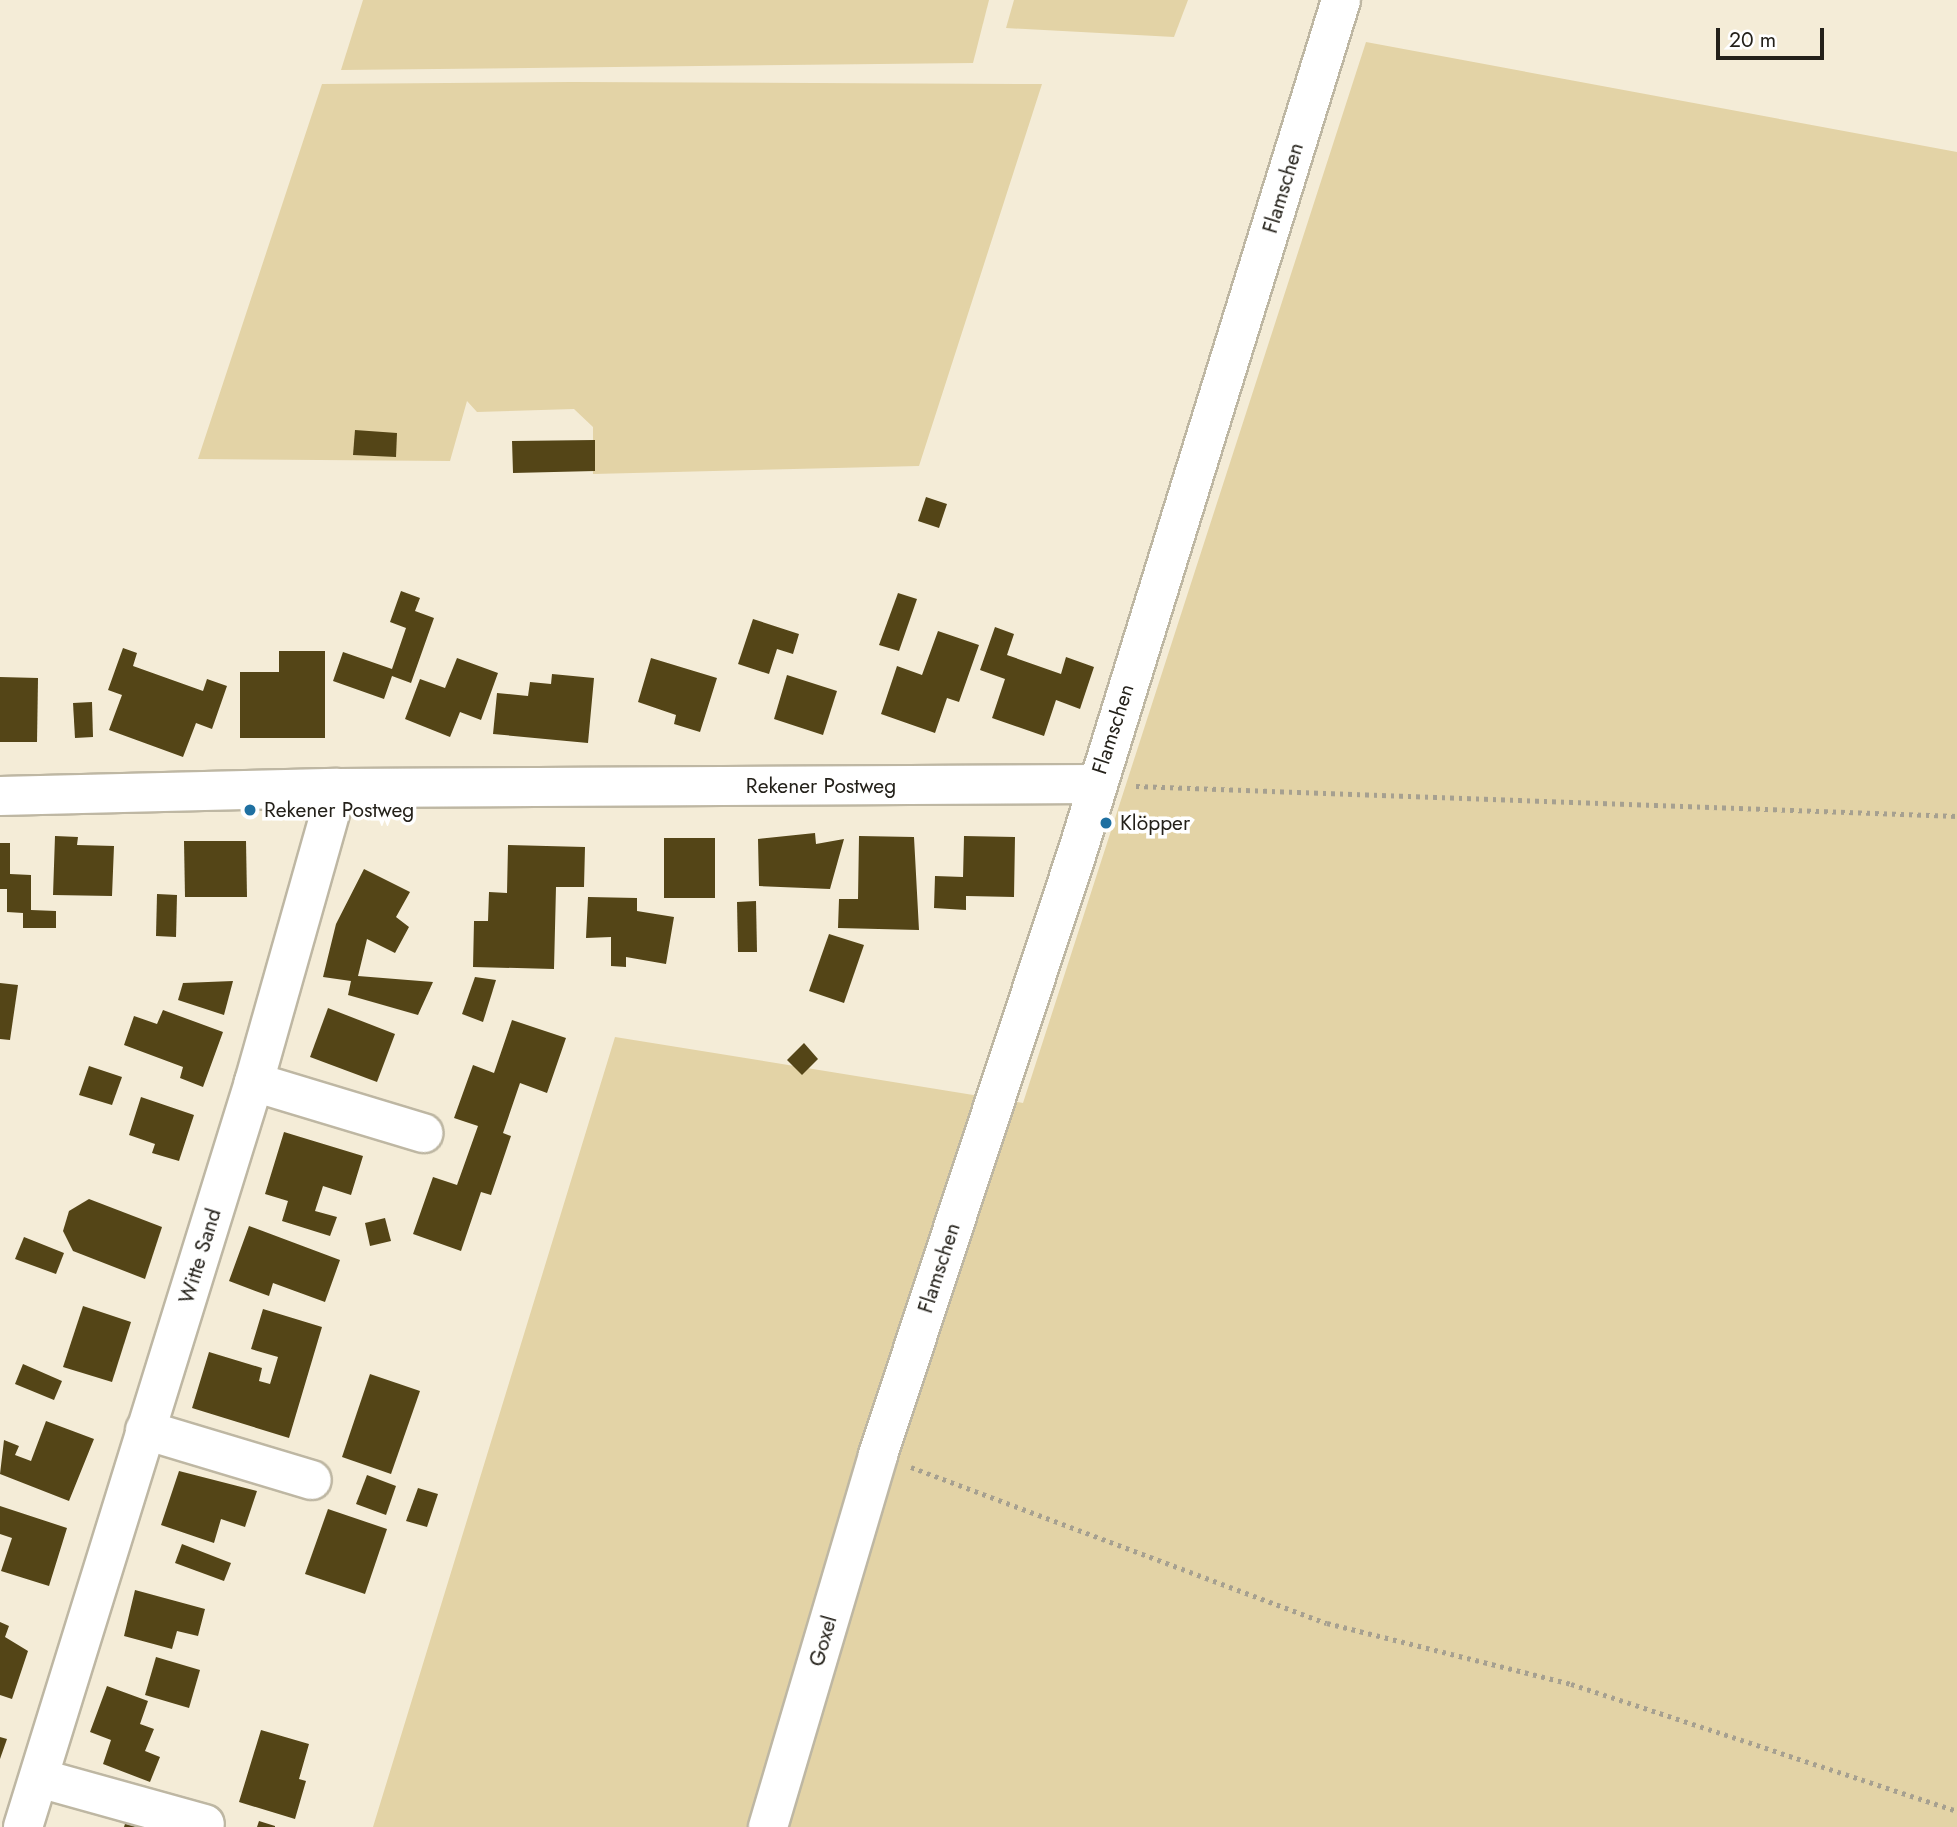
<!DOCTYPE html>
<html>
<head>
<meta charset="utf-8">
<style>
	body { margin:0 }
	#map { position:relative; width:1957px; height:1827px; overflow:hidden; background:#f4ecd7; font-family:Jost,sans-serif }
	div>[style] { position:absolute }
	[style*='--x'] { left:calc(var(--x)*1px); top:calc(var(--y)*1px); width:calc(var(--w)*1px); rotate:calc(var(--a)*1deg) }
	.green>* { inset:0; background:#e3d3a6 }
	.building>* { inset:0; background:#544517 }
	.path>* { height:4.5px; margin-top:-2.25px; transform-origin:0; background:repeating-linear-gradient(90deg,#a6a090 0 3.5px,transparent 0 8.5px) }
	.roads { filter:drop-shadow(2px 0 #beb7a3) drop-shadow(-2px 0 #beb7a3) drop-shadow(0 2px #beb7a3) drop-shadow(0 -2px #beb7a3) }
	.minor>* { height:38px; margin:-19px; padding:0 19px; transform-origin:19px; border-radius:19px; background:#fff }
	.dots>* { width:19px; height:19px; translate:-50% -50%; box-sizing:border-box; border:4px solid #fff; border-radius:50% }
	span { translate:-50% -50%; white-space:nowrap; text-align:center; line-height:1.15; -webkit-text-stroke:7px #fff; paint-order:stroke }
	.street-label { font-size:21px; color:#24211a }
	.poi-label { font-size:21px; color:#24211a }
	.left { translate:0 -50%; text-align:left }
	.scale { position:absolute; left:1716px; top:28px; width:108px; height:32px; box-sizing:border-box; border:4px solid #24211a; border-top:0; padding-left:9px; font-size:21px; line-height:24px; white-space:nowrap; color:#24211a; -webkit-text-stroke:5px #fff; paint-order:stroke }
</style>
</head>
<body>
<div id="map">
	<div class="green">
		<div style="clip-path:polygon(363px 0,989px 0,973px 63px,341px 70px)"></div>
		<div style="clip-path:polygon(1014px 0,1188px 0,1174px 37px,1006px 28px)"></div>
		<div style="clip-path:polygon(1366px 42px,1957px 152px,1957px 1827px,373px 1827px,615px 1037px,1023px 1103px)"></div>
		<div style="clip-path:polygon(571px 82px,1042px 84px,919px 466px,593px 474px,593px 427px,574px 409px,477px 412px,467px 401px,450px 461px,198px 459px,322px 84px)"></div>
	</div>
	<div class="building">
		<div style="clip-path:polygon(355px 430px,397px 433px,396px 457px,353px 455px)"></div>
		<div style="clip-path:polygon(595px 440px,595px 471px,513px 473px,512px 441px)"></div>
		<div style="clip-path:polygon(926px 497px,947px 504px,939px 528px,918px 521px)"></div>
		<div style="clip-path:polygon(401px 591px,420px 598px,415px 611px,434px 618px,411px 683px,392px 676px,384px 699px,333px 681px,343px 652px,392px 669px,406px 628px,390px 622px)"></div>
		<div style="clip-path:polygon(898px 593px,917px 599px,899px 651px,879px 645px)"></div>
		<div style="clip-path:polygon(753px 619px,799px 634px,793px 654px,777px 649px,769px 674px,738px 664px)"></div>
		<div style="clip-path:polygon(995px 627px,1014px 634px,1007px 655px,1061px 674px,1066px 657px,1094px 667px,1080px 709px,1056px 700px,1044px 736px,992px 718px,1005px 679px,980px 670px)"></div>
		<div style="clip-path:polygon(938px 631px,979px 645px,959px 702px,947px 698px,935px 733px,881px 714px,897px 666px,922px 675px)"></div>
		<div style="clip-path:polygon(123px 648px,137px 653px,133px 666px,203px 691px,207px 679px,227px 686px,212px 729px,196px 723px,183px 757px,109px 730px,122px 695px,108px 690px)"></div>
		<div style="clip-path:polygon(279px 651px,325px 651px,325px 738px,240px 738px,240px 672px,279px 672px)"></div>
		<div style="clip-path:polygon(457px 658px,498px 673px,481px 720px,460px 712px,450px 737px,405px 719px,420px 679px,445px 688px)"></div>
		<div style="clip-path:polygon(651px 658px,717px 678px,700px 732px,674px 724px,676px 715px,638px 702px)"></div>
		<div style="clip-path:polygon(552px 674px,594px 678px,588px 743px,493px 734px,497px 693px,528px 696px,530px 682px,551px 684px)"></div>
		<div style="clip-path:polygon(787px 675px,837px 691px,823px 735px,774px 719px)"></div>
		<div style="clip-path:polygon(0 677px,38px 678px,37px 742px,0 742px)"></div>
		<div style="clip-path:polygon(92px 702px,93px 737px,75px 738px,73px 703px)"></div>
		<div style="clip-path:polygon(815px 833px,816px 844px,844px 839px,830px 889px,759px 886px,758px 839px)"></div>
		<div style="clip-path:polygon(55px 836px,78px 837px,77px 845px,114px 846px,112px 896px,53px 895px)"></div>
		<div style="clip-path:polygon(859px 836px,914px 837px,919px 930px,838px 928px,839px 899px,858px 899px)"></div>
		<div style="clip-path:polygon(964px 836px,1015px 837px,1014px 897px,966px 896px,966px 910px,934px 908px,935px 876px,963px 877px)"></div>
		<div style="clip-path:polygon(664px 838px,715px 838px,715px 898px,664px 898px)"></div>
		<div style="clip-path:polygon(184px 841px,246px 841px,247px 897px,185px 897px)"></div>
		<div style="clip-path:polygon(0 843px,10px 843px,10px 874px,31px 875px,31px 910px,56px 911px,56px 928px,23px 928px,23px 913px,7px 912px,7px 889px,0 889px)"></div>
		<div style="clip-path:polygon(508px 845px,585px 847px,584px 887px,556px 887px,554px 969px,473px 967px,474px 921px,488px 921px,489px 892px,507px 893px)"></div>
		<div style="clip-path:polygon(364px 869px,410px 892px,396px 917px,409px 927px,395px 953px,367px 939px,358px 976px,433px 982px,418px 1015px,348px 995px,351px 981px,323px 977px,336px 924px)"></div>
		<div style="clip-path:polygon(157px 894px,177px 895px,176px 937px,156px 936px)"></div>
		<div style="clip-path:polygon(588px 897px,637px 898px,637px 911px,674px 917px,666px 964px,626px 957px,626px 967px,611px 966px,611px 937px,586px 938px)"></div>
		<div style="clip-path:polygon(756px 901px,757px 952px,738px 952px,737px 902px)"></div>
		<div style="clip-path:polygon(829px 934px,864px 945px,844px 1003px,809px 991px)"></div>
		<div style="clip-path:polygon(475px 977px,496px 980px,483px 1022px,462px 1014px)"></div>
		<div style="clip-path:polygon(233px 981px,224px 1015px,178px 1000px,183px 983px)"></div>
		<div style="clip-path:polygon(0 983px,18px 985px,10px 1040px,0 1039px)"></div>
		<div style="clip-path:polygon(328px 1008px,395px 1034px,377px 1082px,310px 1057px)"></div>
		<div style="clip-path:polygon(163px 1010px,223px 1032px,203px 1087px,180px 1078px,183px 1067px,124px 1045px,134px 1016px,157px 1024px)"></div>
		<div style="clip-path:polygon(512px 1020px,566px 1038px,547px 1093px,520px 1083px,503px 1133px,511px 1136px,491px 1195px,481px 1192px,461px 1251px,413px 1234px,433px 1177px,457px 1185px,478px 1126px,454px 1118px,473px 1065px,494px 1073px)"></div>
		<div style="clip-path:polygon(804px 1043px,818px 1059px,802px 1075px,787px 1060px)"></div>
		<div style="clip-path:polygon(89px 1066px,122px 1077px,112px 1105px,79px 1095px)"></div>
		<div style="clip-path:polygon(141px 1097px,194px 1115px,179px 1161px,152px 1153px,155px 1144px,129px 1135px)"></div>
		<div style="clip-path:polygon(284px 1132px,363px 1156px,351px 1195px,323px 1186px,315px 1211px,337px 1217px,330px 1236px,282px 1221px,288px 1201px,265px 1194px)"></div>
		<div style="clip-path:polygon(89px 1199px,162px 1227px,145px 1279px,73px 1251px,63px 1231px,69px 1211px)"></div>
		<div style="clip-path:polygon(385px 1218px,391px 1241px,370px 1246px,365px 1223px)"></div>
		<div style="clip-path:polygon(249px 1226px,340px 1260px,325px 1302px,273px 1283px,269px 1296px,229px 1281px)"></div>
		<div style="clip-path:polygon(24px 1237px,64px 1253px,56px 1274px,15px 1259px)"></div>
		<div style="clip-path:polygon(83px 1306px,131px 1322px,112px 1382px,63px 1367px)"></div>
		<div style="clip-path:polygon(263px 1309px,322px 1327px,289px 1438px,192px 1408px,209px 1352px,262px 1368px,259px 1381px,270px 1384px,278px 1357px,251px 1349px)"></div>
		<div style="clip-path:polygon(23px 1364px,62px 1381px,54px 1400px,15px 1384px)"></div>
		<div style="clip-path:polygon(370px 1374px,420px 1391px,391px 1474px,342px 1457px)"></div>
		<div style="clip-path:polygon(46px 1421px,94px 1439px,69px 1501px,0 1474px,4px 1440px,19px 1446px,15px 1455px,31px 1461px)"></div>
		<div style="clip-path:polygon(179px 1471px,257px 1491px,245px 1527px,221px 1519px,214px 1543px,161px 1525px)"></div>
		<div style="clip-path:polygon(367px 1475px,396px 1486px,386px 1515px,356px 1504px)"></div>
		<div style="clip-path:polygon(418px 1488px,438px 1494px,427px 1527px,406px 1521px)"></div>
		<div style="clip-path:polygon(0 1506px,67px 1528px,49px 1586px,1px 1571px,12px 1538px,0 1534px)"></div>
		<div style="clip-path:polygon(328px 1509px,387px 1529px,365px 1594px,305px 1574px)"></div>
		<div style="clip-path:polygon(182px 1544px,231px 1563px,224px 1581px,175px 1563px)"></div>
		<div style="clip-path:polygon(135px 1590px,205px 1609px,198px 1636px,177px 1631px,172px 1649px,124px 1636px)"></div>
		<div style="clip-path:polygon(0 1622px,9px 1626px,5px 1637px,28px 1651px,12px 1699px,0 1695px)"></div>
		<div style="clip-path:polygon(156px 1657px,200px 1670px,189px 1708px,145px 1695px)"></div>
		<div style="clip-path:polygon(107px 1686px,148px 1701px,140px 1724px,154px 1729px,145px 1751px,160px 1757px,150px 1782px,103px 1764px,111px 1740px,90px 1732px)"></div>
		<div style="clip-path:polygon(261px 1730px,309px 1744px,299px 1779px,306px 1781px,295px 1819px,239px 1802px)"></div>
		<div style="clip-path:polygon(0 1737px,7px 1739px,0 1759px)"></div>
		<div style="clip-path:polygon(128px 1814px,162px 1827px,124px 1827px)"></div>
		<div style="clip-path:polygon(259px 1821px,275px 1826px,275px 1827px,257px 1827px)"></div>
	</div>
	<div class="path">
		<div style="--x:1136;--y:786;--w:822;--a:2.09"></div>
		<div style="--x:911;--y:1467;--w:444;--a:20.6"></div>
		<div style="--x:1327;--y:1623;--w:252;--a:14"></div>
		<div style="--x:1571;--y:1684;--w:406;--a:18.2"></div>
	</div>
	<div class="roads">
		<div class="minor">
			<div style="--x:0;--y:796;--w:337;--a:-1.4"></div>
			<div style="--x:337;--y:788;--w:758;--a:-0.3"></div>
			<div style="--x:254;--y:1082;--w:177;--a:16.8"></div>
			<div style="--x:145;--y:1430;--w:174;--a:16.7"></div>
			<div style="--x:39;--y:1778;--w:172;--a:15.5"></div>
			<div style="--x:23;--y:1827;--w:780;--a:-72.77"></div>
			<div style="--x:254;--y:1082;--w:305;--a:-74.2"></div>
			<div style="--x:768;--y:1827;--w:388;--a:-73.5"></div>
			<div style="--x:878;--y:1455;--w:634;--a:-71.71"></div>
			<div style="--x:1077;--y:853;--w:893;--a:-72.8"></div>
		</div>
	</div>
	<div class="dots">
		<div style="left:250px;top:810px;background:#1f70a1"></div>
		<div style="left:1106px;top:823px;background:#1f70a1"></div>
	</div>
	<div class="street-label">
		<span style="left:1283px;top:188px;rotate:-73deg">Flamschen</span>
		<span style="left:1113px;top:729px;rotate:-72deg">Flamschen</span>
		<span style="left:821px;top:786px">Rekener Postweg</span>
		<span style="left:200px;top:1256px;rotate:-73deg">Witte Sand</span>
		<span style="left:939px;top:1268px;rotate:-72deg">Flamschen</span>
		<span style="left:823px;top:1641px;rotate:-74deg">Goxel</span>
	</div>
	<div class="poi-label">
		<span class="left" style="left:264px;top:810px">Rekener Postweg</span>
		<span class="left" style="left:1120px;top:823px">Klöpper</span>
	</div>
	<div class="scale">20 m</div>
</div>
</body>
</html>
